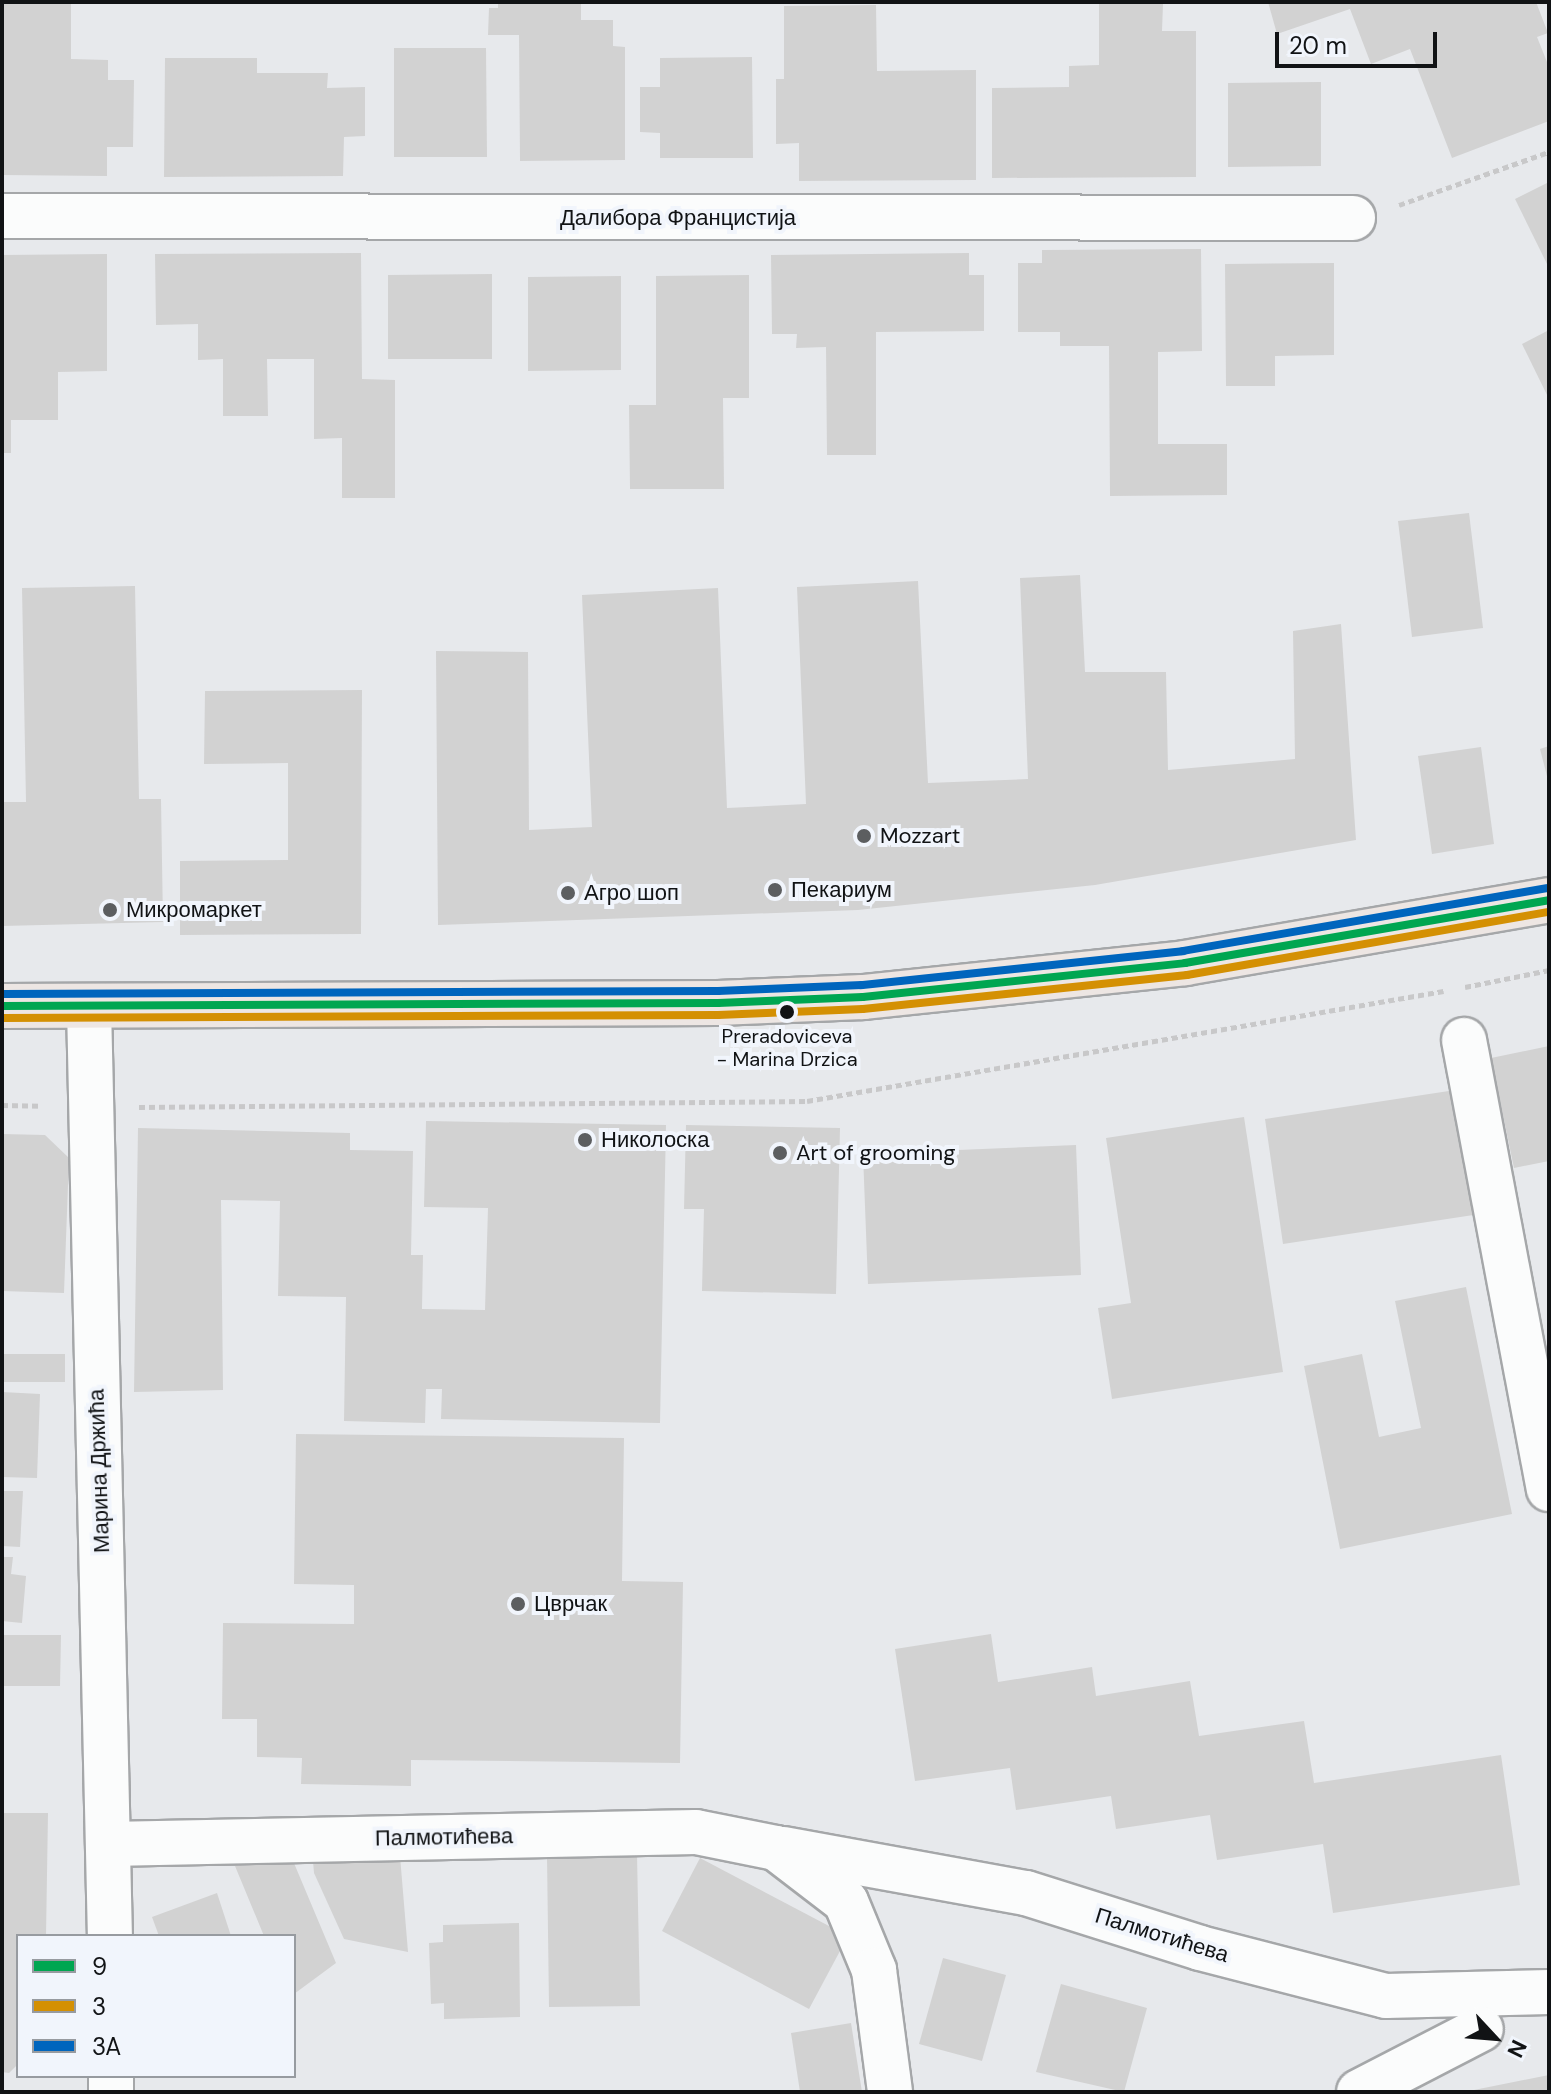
<!DOCTYPE html>
<html>
<head>
<meta charset="utf-8">
<style>
	body { margin:0 }
	#map { position:relative; width:1551px; height:2094px; overflow:hidden; background:#e7e9ec; font-family:"DM Sans",sans-serif }
	div>[style] { position:absolute }
	[style*='--x'] { left:calc(var(--x)*1px); top:calc(var(--y)*1px); width:calc(var(--w)*1px); rotate:calc(var(--a)*1deg) }
	.building>* { inset:0; background:#d2d2d2 }
	.path>* { height:5px; margin-top:-2.5px; transform-origin:0; background:repeating-linear-gradient(90deg,#c8c8c9 0 6px,transparent 0 10px) }
	.roads { filter:drop-shadow(2px 0 #a5a7a9) drop-shadow(-2px 0 #a5a7a9) drop-shadow(0 2px #a5a7a9) drop-shadow(0 -2px #a5a7a9) }
	.minor>* { height:44px; margin:-22px; padding:0 22px; transform-origin:22px; border-radius:22px; background:#fbfcfc }
	.major>* { height:44px; margin:-22px; padding:0 22px; transform-origin:22px; border-radius:22px; background:#ede6e3 }
	.bus-1>* { height:8px; margin:-4px; padding:0 4px; transform-origin:4px; border-radius:4px; background:#00a651 }
	.bus-2>* { height:8px; margin:-4px; padding:0 4px; transform-origin:4px; border-radius:4px; background:#d49003 }
	.bus-3>* { height:8px; margin:-4px; padding:0 4px; transform-origin:4px; border-radius:4px; background:#0065bd }
	.dots>* { width:22px; height:22px; translate:-50% -50%; box-sizing:border-box; border:4px solid #f1f5fc; border-radius:50% }
	span { translate:-50% -50%; white-space:nowrap; text-align:center; line-height:1.15; -webkit-text-stroke:8px #f1f5fc; paint-order:stroke }
	.bus-label { font-size:20px; color:#111315 }
	.street-label { font-size:22px; color:#111315 }
	.poi-label { font-size:22px; color:#111315 }
	.left { translate:0 -50%; text-align:left }
	.frame { position:absolute; inset:0; border:4px solid #111315; pointer-events:none }
	.legend { position:absolute; left:16px; top:1934px; width:280px; height:144px; box-sizing:border-box; background:#f1f5fc; border:2px solid #979ba0; margin:0; padding:10px 14px; list-style:none; font-size:24px; color:#111315 }
	.legend li { display:flex; align-items:center; gap:16px; height:40px }
	.legend b { width:40px; border:2px solid #979ba0 }
	.north { position:absolute; left:1455px; top:1998px; width:80px; height:80px; -webkit-text-stroke:6px #f1f5fc; paint-order:stroke; rotate:116deg; font-size:22px; font-weight:700; line-height:32px; text-align:center; color:#111315 }
	.north::after { content:''; display:block; margin:auto; width:28px; height:36px; background:#111315; clip-path:polygon(50% 0,100% 100%,50% 72%,0 100%) }
	.scale { position:absolute; left:1275px; top:32px; width:162px; height:36px; box-sizing:border-box; border:4px solid #111315; border-top:0; padding-left:10px; font-size:24px; line-height:28px; white-space:nowrap; color:#111315; -webkit-text-stroke:6px #f1f5fc; paint-order:stroke }
</style>
</head>
<body>
<div id="map">
	<div class="building">
		<div style="clip-path:polygon(2px 2px,71px 2px,71px 59px,108px 60px,108px 80px,134px 80px,133px 147px,107px 147px,107px 176px,2px 175px)"></div>
		<div style="clip-path:polygon(498px 2px,581px 2px,581px 20px,613px 20px,613px 46px,625px 47px,625px 160px,520px 161px,519px 35px,488px 35px,489px 8px,498px 8px)"></div>
		<div style="clip-path:polygon(1268px 2px,1536px 2px,1548px 33px,1537px 37px,1549px 67px,1549px 121px,1452px 158px,1410px 49px,1371px 64px,1350px 9px,1277px 34px)"></div>
		<div style="clip-path:polygon(1099px 4px,1163px 4px,1162px 31px,1196px 31px,1196px 177px,992px 178px,992px 88px,1069px 87px,1069px 66px,1099px 65px)"></div>
		<div style="clip-path:polygon(876px 5px,877px 71px,976px 70px,976px 180px,799px 181px,799px 143px,776px 144px,776px 79px,784px 79px,784px 6px)"></div>
		<div style="clip-path:polygon(394px 48px,486px 48px,487px 157px,394px 157px)"></div>
		<div style="clip-path:polygon(752px 57px,753px 158px,660px 158px,660px 133px,640px 132px,640px 87px,660px 87px,660px 58px)"></div>
		<div style="clip-path:polygon(165px 58px,257px 58px,257px 73px,328px 73px,327px 88px,365px 87px,365px 136px,344px 137px,343px 176px,164px 177px)"></div>
		<div style="clip-path:polygon(1321px 82px,1321px 166px,1228px 167px,1228px 83px)"></div>
		<div style="clip-path:polygon(1549px 182px,1549px 268px,1515px 199px)"></div>
		<div style="clip-path:polygon(1201px 249px,1202px 351px,1158px 352px,1158px 444px,1227px 444px,1227px 495px,1110px 496px,1109px 346px,1060px 346px,1060px 332px,1018px 332px,1018px 263px,1042px 263px,1042px 250px)"></div>
		<div style="clip-path:polygon(361px 253px,362px 379px,395px 380px,395px 498px,342px 498px,342px 438px,314px 439px,314px 359px,267px 359px,268px 416px,223px 416px,223px 359px,198px 360px,198px 324px,156px 325px,155px 254px)"></div>
		<div style="clip-path:polygon(969px 253px,969px 275px,984px 275px,984px 331px,876px 332px,876px 455px,827px 455px,826px 347px,796px 348px,797px 334px,772px 334px,771px 255px)"></div>
		<div style="clip-path:polygon(107px 254px,107px 371px,58px 372px,58px 420px,11px 420px,11px 453px,2px 453px,2px 255px)"></div>
		<div style="clip-path:polygon(1334px 263px,1334px 355px,1275px 356px,1275px 386px,1226px 386px,1225px 264px)"></div>
		<div style="clip-path:polygon(492px 274px,492px 359px,388px 359px,388px 275px)"></div>
		<div style="clip-path:polygon(749px 275px,749px 398px,723px 398px,724px 489px,630px 489px,629px 405px,656px 405px,656px 276px)"></div>
		<div style="clip-path:polygon(621px 276px,621px 370px,528px 371px,528px 277px)"></div>
		<div style="clip-path:polygon(1549px 330px,1549px 399px,1522px 344px)"></div>
		<div style="clip-path:polygon(1469px 513px,1483px 628px,1412px 637px,1398px 521px)"></div>
		<div style="clip-path:polygon(1080px 575px,1085px 672px,1166px 672px,1168px 770px,1295px 759px,1293px 631px,1341px 624px,1356px 840px,1095px 885px,858px 910px,438px 925px,436px 651px,528px 652px,529px 830px,592px 827px,582px 595px,718px 588px,727px 808px,806px 804px,797px 587px,918px 581px,928px 783px,1028px 779px,1020px 578px)"></div>
		<div style="clip-path:polygon(135px 586px,139px 799px,161px 799px,163px 922px,2px 926px,2px 802px,26px 802px,22px 588px)"></div>
		<div style="clip-path:polygon(362px 690px,361px 934px,180px 935px,180px 861px,288px 860px,288px 763px,204px 764px,205px 691px)"></div>
		<div style="clip-path:polygon(1549px 746px,1549px 780px,1548px 780px,1540px 749px)"></div>
		<div style="clip-path:polygon(1481px 747px,1494px 844px,1432px 854px,1418px 756px)"></div>
		<div style="clip-path:polygon(1549px 1046px,1549px 1161px,1514px 1168px,1491px 1058px)"></div>
		<div style="clip-path:polygon(1462px 1089px,1480px 1214px,1283px 1244px,1265px 1119px)"></div>
		<div style="clip-path:polygon(1244px 1117px,1283px 1372px,1112px 1399px,1098px 1308px,1131px 1303px,1106px 1138px)"></div>
		<div style="clip-path:polygon(426px 1121px,666px 1125px,660px 1423px,441px 1419px,442px 1389px,426px 1389px,425px 1423px,344px 1421px,346px 1297px,278px 1296px,280px 1201px,221px 1200px,223px 1390px,134px 1392px,138px 1128px,350px 1133px,350px 1150px,413px 1151px,411px 1255px,423px 1255px,422px 1309px,485px 1310px,488px 1208px,424px 1207px)"></div>
		<div style="clip-path:polygon(686px 1125px,840px 1128px,836px 1294px,702px 1291px,704px 1209px,684px 1209px)"></div>
		<div style="clip-path:polygon(2px 1134px,45px 1135px,69px 1158px,64px 1293px,2px 1291px)"></div>
		<div style="clip-path:polygon(1076px 1145px,1081px 1275px,868px 1284px,863px 1154px)"></div>
		<div style="clip-path:polygon(1466px 1287px,1512px 1514px,1340px 1549px,1304px 1366px,1362px 1354px,1379px 1437px,1421px 1428px,1395px 1301px)"></div>
		<div style="clip-path:polygon(2px 1354px,65px 1354px,65px 1382px,2px 1382px)"></div>
		<div style="clip-path:polygon(2px 1392px,40px 1394px,37px 1478px,2px 1477px)"></div>
		<div style="clip-path:polygon(296px 1434px,624px 1438px,622px 1581px,683px 1582px,680px 1763px,411px 1760px,411px 1786px,301px 1784px,302px 1758px,257px 1757px,257px 1719px,222px 1719px,223px 1623px,354px 1624px,354px 1585px,294px 1584px)"></div>
		<div style="clip-path:polygon(2px 1491px,23px 1491px,20px 1547px,2px 1546px)"></div>
		<div style="clip-path:polygon(2px 1557px,13px 1557px,11px 1574px,26px 1576px,22px 1623px,2px 1621px)"></div>
		<div style="clip-path:polygon(991px 1634px,998px 1682px,1092px 1667px,1096px 1696px,1190px 1681px,1199px 1736px,1304px 1721px,1314px 1783px,1501px 1755px,1520px 1885px,1333px 1913px,1323px 1844px,1217px 1860px,1210px 1815px,1116px 1829px,1111px 1796px,1016px 1810px,1010px 1768px,915px 1781px,895px 1649px)"></div>
		<div style="clip-path:polygon(2px 1635px,61px 1635px,60px 1686px,2px 1686px)"></div>
		<div style="clip-path:polygon(2px 1813px,48px 1813px,46px 1936px,18px 1936px,18px 2064px,9px 2073px,2px 2072px)"></div>
		<div style="clip-path:polygon(399px 1844px,408px 1952px,344px 1939px,314px 1873px,312px 1849px)"></div>
		<div style="clip-path:polygon(637px 1854px,640px 2006px,549px 2007px,547px 1856px)"></div>
		<div style="clip-path:polygon(291px 1856px,336px 1963px,294px 1994px,294px 1936px,264px 1936px,235px 1866px)"></div>
		<div style="clip-path:polygon(700px 1858px,848px 1936px,809px 2009px,662px 1931px)"></div>
		<div style="clip-path:polygon(217px 1893px,231px 1936px,159px 1936px,152px 1917px)"></div>
		<div style="clip-path:polygon(519px 1923px,520px 2017px,444px 2019px,444px 2003px,431px 2004px,429px 1943px,443px 1942px,443px 1925px)"></div>
		<div style="clip-path:polygon(943px 1958px,1006px 1975px,982px 2061px,919px 2044px)"></div>
		<div style="clip-path:polygon(1061px 1984px,1147px 2008px,1124px 2092px,1036px 2072px)"></div>
		<div style="clip-path:polygon(851px 2023px,862px 2092px,800px 2092px,791px 2033px)"></div>
		<div style="clip-path:polygon(1549px 2075px,1549px 2092px,1469px 2092px,1469px 2091px)"></div>
	</div>
	<div class="path">
		<div style="--x:1399;--y:205;--w:159;--a:-19.5"></div>
		<div style="--x:1465;--y:987;--w:86;--a:-11.4"></div>
		<div style="--x:2;--y:1105;--w:39;--a:1"></div>
		<div style="--x:139;--y:1107;--w:668;--a:-0.51"></div>
		<div style="--x:807;--y:1101;--w:646;--a:-9.8"></div>
	</div>
	<div class="roads">
		<div class="minor">
			<div style="--x:2;--y:216;--w:1351;--a:0.08"></div>
			<div style="--x:89;--y:1007;--w:929;--a:88.71"></div>
			<div style="--x:1464;--y:1040;--w:457;--a:79.3"></div>
			<div style="--x:109;--y:1844;--w:587;--a:-1.17"></div>
			<div style="--x:696;--y:1832;--w:82;--a:11.3"></div>
			<div style="--x:776;--y:1848;--w:88;--a:37.6"></div>
			<div style="--x:846;--y:1902;--w:74;--a:67.6"></div>
			<div style="--x:874;--y:1970;--w:123;--a:82.5"></div>
			<div style="--x:783;--y:1849;--w:247;--a:10.3"></div>
			<div style="--x:1026;--y:1893;--w:182;--a:17.5"></div>
			<div style="--x:1200;--y:1948;--w:192;--a:14.5"></div>
			<div style="--x:1386;--y:1996;--w:163;--a:-1.4"></div>
			<div style="--x:111;--y:2076;--w:16;--a:90"></div>
			<div style="--x:1359;--y:2092;--w:137;--a:-27.3"></div>
		</div>
		<div class="major">
			<div style="--x:2;--y:1006;--w:716;--a:-0.24"></div>
			<div style="--x:718;--y:1003;--w:145;--a:-2.4"></div>
			<div style="--x:863;--y:997;--w:324;--a:-6"></div>
			<div style="--x:1185;--y:963;--w:369;--a:-9.8"></div>
		</div>
	</div>
	<div class="bus-1">
		<div style="--x:2;--y:1006;--w:716;--a:-0.24"></div>
		<div style="--x:718;--y:1003;--w:145;--a:-2.4"></div>
		<div style="--x:863;--y:997;--w:324;--a:-6"></div>
		<div style="--x:1185;--y:963;--w:369;--a:-9.8"></div>
	</div>
	<div class="bus-2">
		<div style="--x:2;--y:1018;--w:716;--a:-0.24"></div>
		<div style="--x:718;--y:1015;--w:145;--a:-2.4"></div>
		<div style="--x:863;--y:1009;--w:326;--a:-6"></div>
		<div style="--x:1187;--y:975;--w:367;--a:-9.9"></div>
	</div>
	<div class="bus-3">
		<div style="--x:2;--y:994;--w:716;--a:-0.24"></div>
		<div style="--x:718;--y:991;--w:144;--a:-2.4"></div>
		<div style="--x:862;--y:985;--w:323;--a:-6"></div>
		<div style="--x:1183;--y:951;--w:369;--a:-9.8"></div>
	</div>
	<div class="dots">
		<div style="left:864px;top:836px;background:#5c5e60"></div>
		<div style="left:775px;top:890px;background:#5c5e60"></div>
		<div style="left:568px;top:893px;background:#5c5e60"></div>
		<div style="left:110px;top:910px;background:#5c5e60"></div>
		<div style="left:787px;top:1012px;background:#111315"></div>
		<div style="left:585px;top:1140px;background:#5c5e60"></div>
		<div style="left:780px;top:1153px;background:#5c5e60"></div>
		<div style="left:518px;top:1604px;background:#5c5e60"></div>
	</div>
	<div class="bus-label">
		<span style="left:787px;top:1048px">Preradoviceva<br>- Marina Drzica</span>
	</div>
	<div class="street-label">
		<span style="left:678px;top:218px">Далибора Францистија</span>
		<span style="left:99px;top:1471px;rotate:-92deg">Марина Држића</span>
		<span style="left:444px;top:1837px;rotate:-1deg">Палмотићева</span>
		<span style="left:1162px;top:1935px;rotate:17deg">Палмотићева</span>
	</div>
	<div class="poi-label">
		<span class="left" style="left:880px;top:836px">Mozzart</span>
		<span class="left" style="left:791px;top:890px">Пекариум</span>
		<span class="left" style="left:584px;top:893px">Агро шоп</span>
		<span class="left" style="left:126px;top:910px">Микромаркет</span>
		<span class="left" style="left:601px;top:1140px">Николоска</span>
		<span class="left" style="left:796px;top:1153px">Art of grooming</span>
		<span class="left" style="left:534px;top:1604px">Цврчак</span>
	</div>
	<div class="frame"></div>
	<ul class="legend">
	<li><b style="height:10px;background:#00a651"></b>9</li>
	<li><b style="height:10px;background:#d49003"></b>3</li>
	<li><b style="height:10px;background:#0065bd"></b>3A</li>
	</ul>
	<div class="north">N</div>
	<div class="scale">20 m</div>
</div>
</body>
</html>
